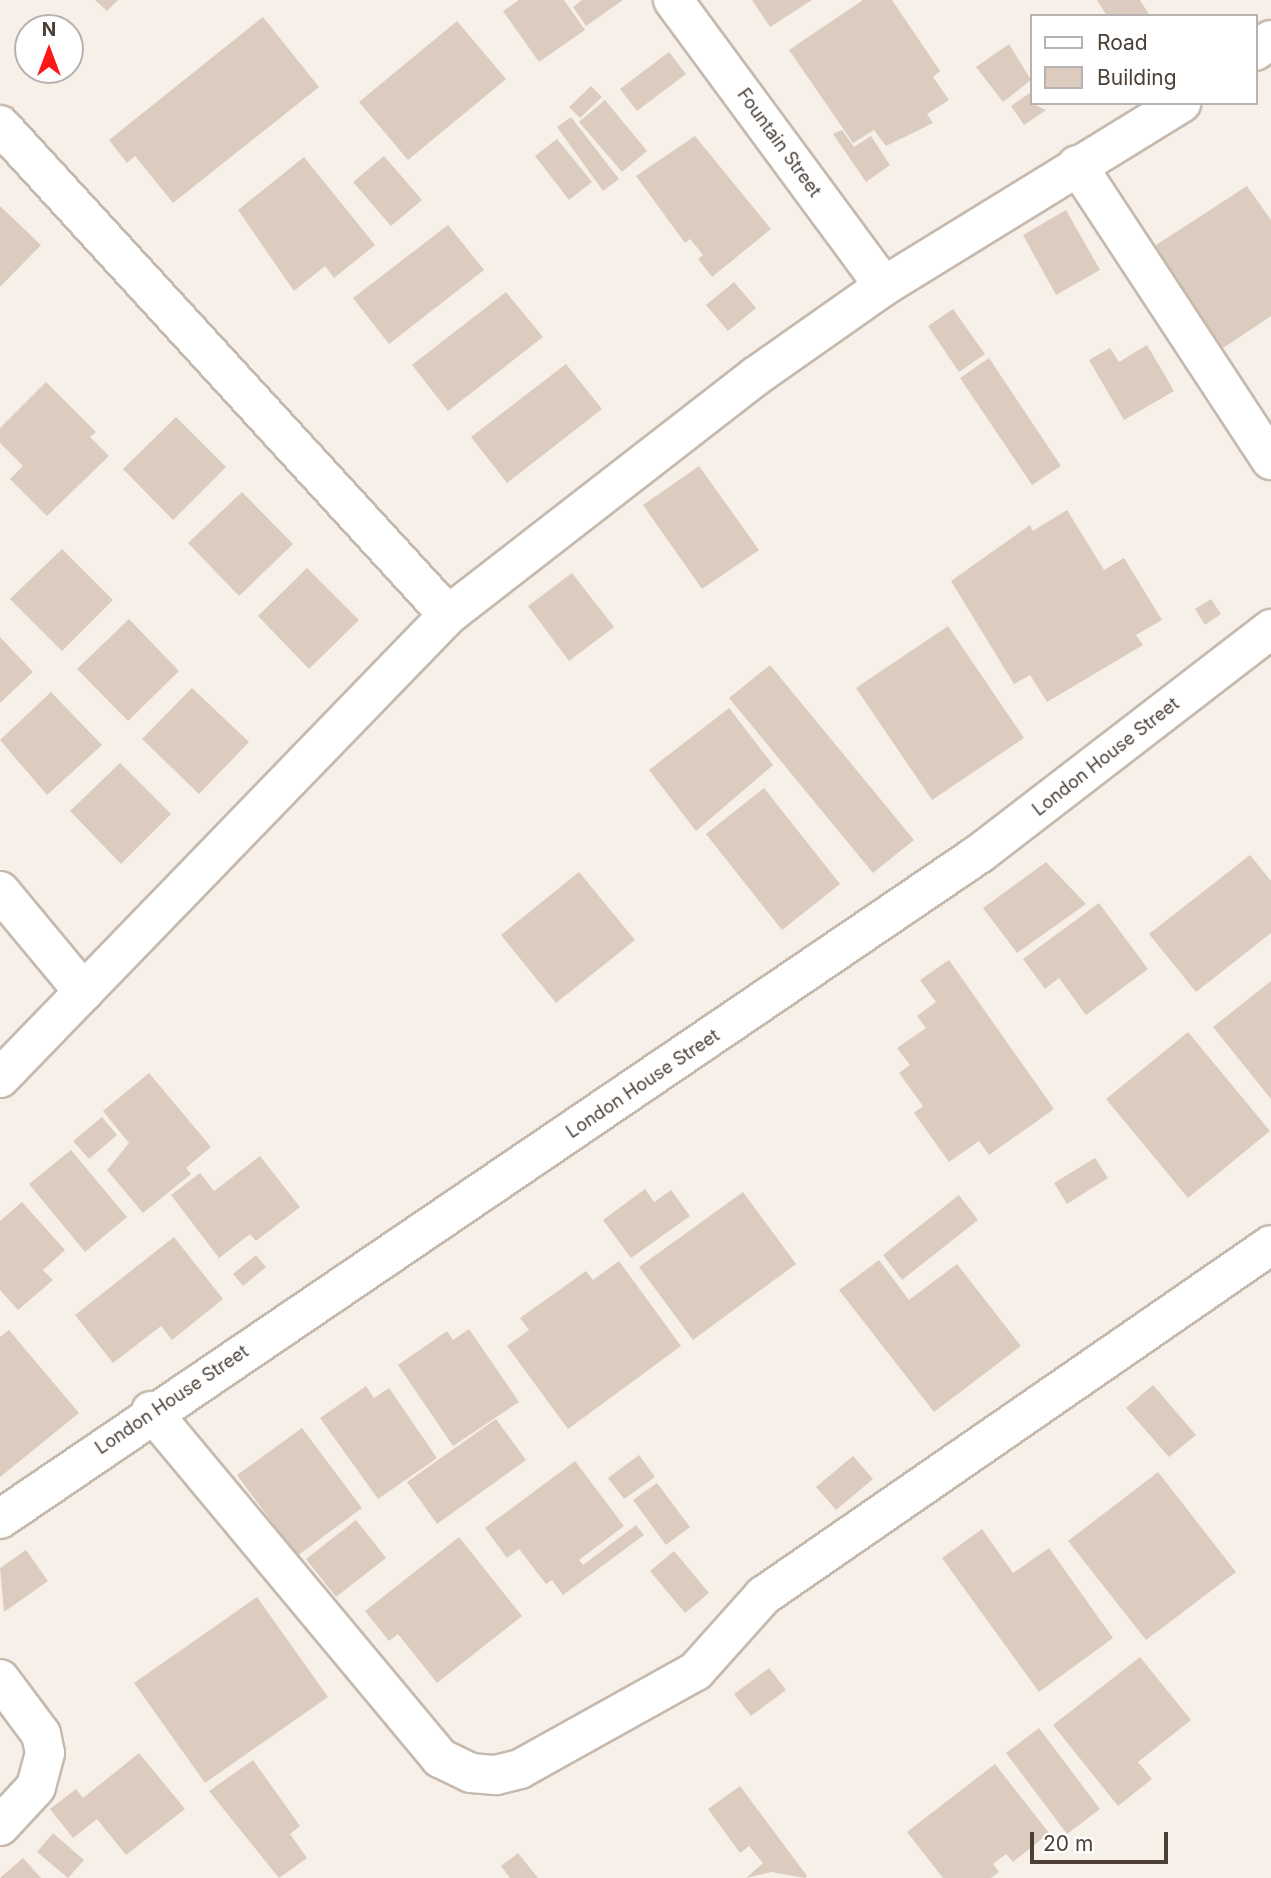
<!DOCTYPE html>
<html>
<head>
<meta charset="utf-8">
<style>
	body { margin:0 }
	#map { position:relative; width:1271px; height:1878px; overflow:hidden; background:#f6f0e9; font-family:Inter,sans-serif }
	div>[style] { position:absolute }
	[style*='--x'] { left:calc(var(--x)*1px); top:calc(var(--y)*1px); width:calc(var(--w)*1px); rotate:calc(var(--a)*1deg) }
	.building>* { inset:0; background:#dcccbf }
	.roads { filter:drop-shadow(2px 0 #c6b9ad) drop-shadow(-2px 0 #c6b9ad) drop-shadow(0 2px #c6b9ad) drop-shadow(0 -2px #c6b9ad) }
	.minor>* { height:38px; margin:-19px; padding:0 19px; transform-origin:19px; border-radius:19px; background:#fff }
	span { translate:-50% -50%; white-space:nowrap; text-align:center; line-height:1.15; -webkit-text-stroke:7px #fff; paint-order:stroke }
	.street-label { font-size:18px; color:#4b3f36 }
	.legend { position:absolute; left:1030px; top:14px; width:228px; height:91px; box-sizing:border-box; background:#fff; border:2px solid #b7b2af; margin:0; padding:9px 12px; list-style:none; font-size:21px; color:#4b3f36 }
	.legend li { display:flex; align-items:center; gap:14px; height:35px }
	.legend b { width:35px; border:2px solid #b7b2af }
	.north { position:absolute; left:14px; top:14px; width:70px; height:70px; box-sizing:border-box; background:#fff; border:2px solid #b7b2af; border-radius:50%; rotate:0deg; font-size:19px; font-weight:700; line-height:28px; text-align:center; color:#4b3f36 }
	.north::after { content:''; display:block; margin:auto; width:24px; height:32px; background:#ff1717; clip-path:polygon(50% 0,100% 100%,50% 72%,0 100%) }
	.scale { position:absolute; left:1030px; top:1832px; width:138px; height:32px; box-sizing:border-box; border:4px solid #4b3f36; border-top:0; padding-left:9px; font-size:21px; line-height:24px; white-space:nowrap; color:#4b3f36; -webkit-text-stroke:5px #fff; paint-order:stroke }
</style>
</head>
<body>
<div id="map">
	<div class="building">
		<div style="clip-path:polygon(95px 0,118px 0,107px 11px)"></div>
		<div style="clip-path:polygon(519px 0,564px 0,585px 30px,539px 62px,503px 11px)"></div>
		<div style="clip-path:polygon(582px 0,623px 0,586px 26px,573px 7px)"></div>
		<div style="clip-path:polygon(752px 0,812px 0,770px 27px)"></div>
		<div style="clip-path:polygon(863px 0,892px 0,940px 71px,933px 77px,949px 100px,927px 114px,933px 123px,886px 146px,874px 130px,853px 143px,789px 50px)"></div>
		<div style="clip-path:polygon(1097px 0,1140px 0,1150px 16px,1107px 16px)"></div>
		<div style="clip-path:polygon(263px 17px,319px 87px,173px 203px,135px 156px,127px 163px,109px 140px)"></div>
		<div style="clip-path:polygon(457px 21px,506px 79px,408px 160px,359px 102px)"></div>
		<div style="clip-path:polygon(1009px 44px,1031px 80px,1003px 102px,976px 67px)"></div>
		<div style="clip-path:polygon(669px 52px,686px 74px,637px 111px,620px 89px)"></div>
		<div style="clip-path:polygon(591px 86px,602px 97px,580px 118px,569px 107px)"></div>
		<div style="clip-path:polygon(1031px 92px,1031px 103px,1046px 110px,1024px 125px,1011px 106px)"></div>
		<div style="clip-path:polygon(605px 100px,647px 151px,622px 172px,579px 122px)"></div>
		<div style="clip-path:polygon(571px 117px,619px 179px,603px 191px,557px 127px)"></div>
		<div style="clip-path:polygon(842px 130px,854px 147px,871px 136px,890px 165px,866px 182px,833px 134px)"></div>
		<div style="clip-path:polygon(695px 136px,771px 229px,712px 277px,698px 259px,703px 255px,690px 239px,685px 243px,636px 176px)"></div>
		<div style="clip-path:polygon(557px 139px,592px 182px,569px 200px,535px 156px)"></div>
		<div style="clip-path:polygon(384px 156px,422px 200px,391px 226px,353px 182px)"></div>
		<div style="clip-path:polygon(304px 157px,375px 245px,334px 278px,325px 266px,294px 291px,238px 210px)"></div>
		<div style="clip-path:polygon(1247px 186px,1271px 220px,1271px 316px,1223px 348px,1153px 247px)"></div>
		<div style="clip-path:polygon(0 206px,41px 245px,0 287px)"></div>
		<div style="clip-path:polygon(1066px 210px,1100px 270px,1056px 295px,1023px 235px)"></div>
		<div style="clip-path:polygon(448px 225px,484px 270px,389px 344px,353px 298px)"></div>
		<div style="clip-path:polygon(734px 282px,756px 308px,728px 331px,706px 305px)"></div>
		<div style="clip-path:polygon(506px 292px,543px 337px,448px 411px,412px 365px)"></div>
		<div style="clip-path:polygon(953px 309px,985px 354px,959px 372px,928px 326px)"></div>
		<div style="clip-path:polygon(1147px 345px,1174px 391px,1124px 420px,1089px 360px,1110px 348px,1119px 362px)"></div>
		<div style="clip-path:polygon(989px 358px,1061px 466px,1032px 485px,960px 378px)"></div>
		<div style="clip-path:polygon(566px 364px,602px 409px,507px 483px,471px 437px)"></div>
		<div style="clip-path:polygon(46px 382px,96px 432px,90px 437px,109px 456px,47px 516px,10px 479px,23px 466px,0 443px,0 428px)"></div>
		<div style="clip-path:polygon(176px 417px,226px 467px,173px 520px,123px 469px)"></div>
		<div style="clip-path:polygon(699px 466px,759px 550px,702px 589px,643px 505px)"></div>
		<div style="clip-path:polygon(242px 492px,293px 544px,239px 596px,188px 543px)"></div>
		<div style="clip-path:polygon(1067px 510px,1104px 570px,1124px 558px,1162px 620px,1136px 635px,1143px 645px,1047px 702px,1030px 675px,1014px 684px,951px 581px,1030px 525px,1033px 531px)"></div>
		<div style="clip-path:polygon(62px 549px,113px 600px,62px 651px,10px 599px)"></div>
		<div style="clip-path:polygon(307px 568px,359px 620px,309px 669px,258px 616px)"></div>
		<div style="clip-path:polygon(572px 573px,614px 627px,569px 661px,528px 606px)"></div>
		<div style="clip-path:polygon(1211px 599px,1221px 614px,1205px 625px,1195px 609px)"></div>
		<div style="clip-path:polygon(129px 619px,179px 671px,128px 721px,77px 669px)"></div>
		<div style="clip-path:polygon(948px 626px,1024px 738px,932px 800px,856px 688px)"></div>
		<div style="clip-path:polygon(0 637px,33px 672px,0 703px)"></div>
		<div style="clip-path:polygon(770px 665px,914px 840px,873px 873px,729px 698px)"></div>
		<div style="clip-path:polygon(192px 688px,249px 742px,199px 794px,142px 739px)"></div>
		<div style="clip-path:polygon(51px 692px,102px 745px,47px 795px,0 740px)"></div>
		<div style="clip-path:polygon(729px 708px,773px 765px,696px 831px,649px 770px)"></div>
		<div style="clip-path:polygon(120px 763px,171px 814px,121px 864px,70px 811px)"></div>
		<div style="clip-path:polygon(764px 788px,840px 884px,782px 930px,706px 834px)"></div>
		<div style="clip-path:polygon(1250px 855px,1271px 881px,1271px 933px,1196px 992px,1149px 934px)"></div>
		<div style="clip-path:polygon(1046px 862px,1086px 904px,1017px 953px,983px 908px)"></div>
		<div style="clip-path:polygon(579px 872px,635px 940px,556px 1003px,501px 935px)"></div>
		<div style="clip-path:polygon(1099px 903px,1148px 969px,1086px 1015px,1059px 978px,1045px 989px,1023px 959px)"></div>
		<div style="clip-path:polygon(949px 960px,1054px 1109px,989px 1155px,979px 1141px,949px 1162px,914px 1113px,923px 1106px,899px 1073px,910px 1065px,897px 1048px,926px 1028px,917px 1016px,936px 1002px,920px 980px)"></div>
		<div style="clip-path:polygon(1271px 981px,1271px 1099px,1213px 1027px)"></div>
		<div style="clip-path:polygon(1188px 1032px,1270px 1131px,1188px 1198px,1106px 1099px)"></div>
		<div style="clip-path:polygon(149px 1073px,211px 1147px,186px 1168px,191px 1174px,143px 1213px,107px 1170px,129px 1143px,103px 1111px)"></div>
		<div style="clip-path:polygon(102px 1117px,117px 1135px,89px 1159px,73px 1141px)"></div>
		<div style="clip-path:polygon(71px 1150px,127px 1217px,85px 1252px,29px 1184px)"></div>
		<div style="clip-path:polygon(260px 1156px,300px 1207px,256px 1241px,250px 1234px,219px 1258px,171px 1195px,200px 1173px,214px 1191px)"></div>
		<div style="clip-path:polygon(1095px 1158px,1108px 1178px,1067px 1204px,1054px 1183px)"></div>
		<div style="clip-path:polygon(645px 1189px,654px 1202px,671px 1190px,690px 1216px,631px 1258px,603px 1220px)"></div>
		<div style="clip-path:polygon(743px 1192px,796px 1264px,693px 1340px,639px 1267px)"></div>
		<div style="clip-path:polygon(959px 1195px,978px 1220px,902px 1280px,883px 1255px)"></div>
		<div style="clip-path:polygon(22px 1202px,65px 1250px,43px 1270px,53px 1280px,18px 1310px,0 1290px,0 1221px)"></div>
		<div style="clip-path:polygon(174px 1237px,223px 1299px,172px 1340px,161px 1326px,113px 1363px,75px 1315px)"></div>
		<div style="clip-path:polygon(256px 1255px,266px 1267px,243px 1286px,233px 1274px)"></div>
		<div style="clip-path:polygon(879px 1260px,909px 1300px,957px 1264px,1021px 1346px,934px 1412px,839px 1290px)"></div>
		<div style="clip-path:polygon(619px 1261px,681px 1346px,568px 1429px,507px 1346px,529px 1330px,520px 1318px,586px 1271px,593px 1280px)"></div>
		<div style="clip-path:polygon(469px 1329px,519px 1402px,453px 1446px,398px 1365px,447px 1331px,453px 1340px)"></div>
		<div style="clip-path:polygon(9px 1330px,79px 1413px,0 1477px,0 1337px)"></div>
		<div style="clip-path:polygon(1153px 1385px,1196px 1435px,1169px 1457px,1126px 1408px)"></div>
		<div style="clip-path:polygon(366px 1386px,374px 1398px,389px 1388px,437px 1458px,378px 1499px,320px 1418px)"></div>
		<div style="clip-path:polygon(496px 1419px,526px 1460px,437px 1524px,407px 1482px)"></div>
		<div style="clip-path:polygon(302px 1428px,362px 1508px,297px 1556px,237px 1475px)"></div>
		<div style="clip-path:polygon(639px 1455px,655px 1477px,624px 1499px,608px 1478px)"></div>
		<div style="clip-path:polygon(853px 1456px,873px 1479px,836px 1510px,816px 1487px)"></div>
		<div style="clip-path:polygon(575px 1461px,624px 1526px,579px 1560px,583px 1565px,636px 1525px,644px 1535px,563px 1595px,552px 1580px,546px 1584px,519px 1549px,507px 1558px,485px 1528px)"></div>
		<div style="clip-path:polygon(1158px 1472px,1236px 1572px,1146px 1640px,1068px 1541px)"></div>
		<div style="clip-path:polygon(657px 1483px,690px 1527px,666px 1545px,633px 1500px)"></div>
		<div style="clip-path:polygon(356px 1520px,386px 1558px,336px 1597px,306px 1559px)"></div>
		<div style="clip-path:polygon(982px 1529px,1013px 1573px,1049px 1548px,1113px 1638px,1039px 1692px,942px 1558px)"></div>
		<div style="clip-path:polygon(459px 1537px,522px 1616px,437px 1683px,398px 1634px,389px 1641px,365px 1611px)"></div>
		<div style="clip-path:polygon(26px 1550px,48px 1581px,4px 1612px,0 1568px)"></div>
		<div style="clip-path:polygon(674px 1551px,709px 1593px,685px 1613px,650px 1571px)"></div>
		<div style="clip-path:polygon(257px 1597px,328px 1697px,205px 1783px,134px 1683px)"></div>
		<div style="clip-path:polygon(1140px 1657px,1191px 1720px,1138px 1762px,1152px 1779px,1118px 1806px,1053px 1725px)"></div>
		<div style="clip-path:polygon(769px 1668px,786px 1690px,751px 1716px,734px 1694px)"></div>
		<div style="clip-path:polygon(1039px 1728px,1100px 1809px,1067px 1834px,1006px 1753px)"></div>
		<div style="clip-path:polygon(139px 1753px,185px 1809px,126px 1855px,97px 1819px,73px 1838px,50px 1809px,76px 1789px,83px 1798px)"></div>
		<div style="clip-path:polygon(253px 1760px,300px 1826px,290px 1834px,307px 1858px,279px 1878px,209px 1791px)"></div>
		<div style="clip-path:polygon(995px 1764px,1049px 1833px,1013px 1862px,1006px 1854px,993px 1864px,999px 1872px,991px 1878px,943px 1878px,907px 1832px)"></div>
		<div style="clip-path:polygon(740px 1786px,807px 1876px,805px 1878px,771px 1872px,746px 1878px,763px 1863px,749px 1846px,740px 1853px,708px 1809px)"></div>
		<div style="clip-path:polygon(53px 1833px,84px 1860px,68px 1878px,37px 1852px)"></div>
		<div style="clip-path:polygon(518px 1853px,538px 1878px,510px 1878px,501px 1866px)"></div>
		<div style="clip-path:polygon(23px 1858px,41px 1878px,0 1878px)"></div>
	</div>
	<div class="roads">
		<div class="minor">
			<div style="--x:673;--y:0;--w:355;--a:53.6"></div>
			<div style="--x:1255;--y:51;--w:19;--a:-35"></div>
			<div style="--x:0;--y:125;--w:664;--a:47.56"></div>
			<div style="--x:1077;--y:165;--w:353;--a:56.7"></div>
			<div style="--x:0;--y:891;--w:131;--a:50.3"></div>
			<div style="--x:0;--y:1078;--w:644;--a:-45.94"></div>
			<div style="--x:448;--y:615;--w:390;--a:-37.8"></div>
			<div style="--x:756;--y:376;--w:156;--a:-35.1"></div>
			<div style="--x:884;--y:286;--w:349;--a:-31.6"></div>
			<div style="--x:151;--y:1411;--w:452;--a:50.2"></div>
			<div style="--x:440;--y:1758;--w:34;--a:26"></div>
			<div style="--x:471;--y:1773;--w:25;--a:5"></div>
			<div style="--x:496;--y:1775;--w:25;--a:-14"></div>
			<div style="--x:520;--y:1769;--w:201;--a:-29.1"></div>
			<div style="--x:696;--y:1671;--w:101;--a:-48.2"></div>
			<div style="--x:763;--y:1596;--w:617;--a:-34.64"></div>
			<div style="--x:0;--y:1519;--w:1183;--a:-34.19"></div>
			<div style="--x:979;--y:854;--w:369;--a:-37.6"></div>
			<div style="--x:0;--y:1679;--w:69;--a:53.3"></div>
			<div style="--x:41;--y:1734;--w:19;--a:78"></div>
			<div style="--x:45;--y:1753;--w:35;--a:105"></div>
			<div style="--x:36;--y:1787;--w:53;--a:132.7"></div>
		</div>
	</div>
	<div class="street-label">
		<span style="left:779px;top:143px;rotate:54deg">Fountain Street</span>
		<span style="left:1106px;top:757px;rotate:-38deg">London House Street</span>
		<span style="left:643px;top:1084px;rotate:-34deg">London House Street</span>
		<span style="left:172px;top:1400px;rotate:-34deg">London House Street</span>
	</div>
	<ul class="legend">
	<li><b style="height:9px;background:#fff"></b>Road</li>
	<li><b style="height:19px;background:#dcccbf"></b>Building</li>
	</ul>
	<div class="north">N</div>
	<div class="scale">20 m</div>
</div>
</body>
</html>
